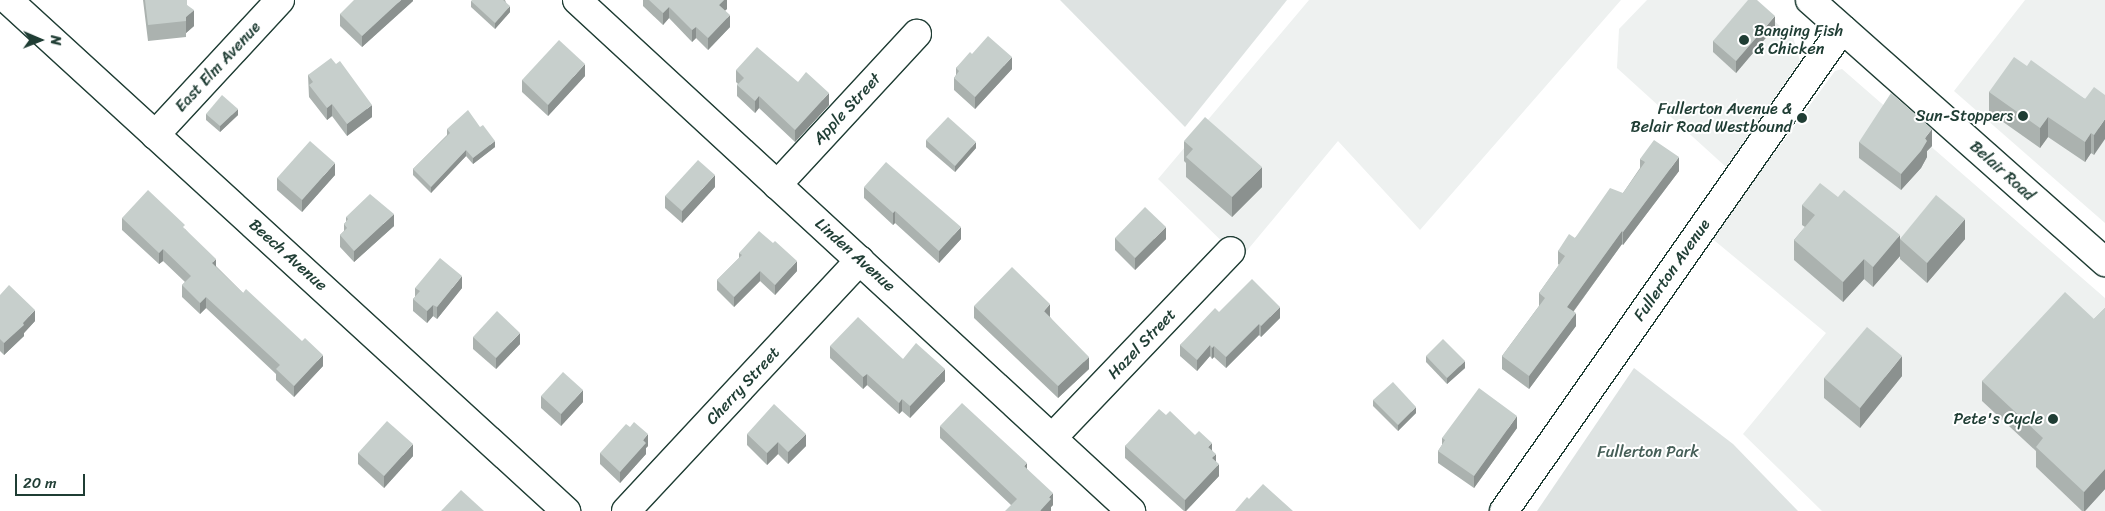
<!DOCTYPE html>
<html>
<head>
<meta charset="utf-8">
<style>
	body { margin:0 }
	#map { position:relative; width:2105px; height:511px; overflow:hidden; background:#fff; font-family:Sriracha,sans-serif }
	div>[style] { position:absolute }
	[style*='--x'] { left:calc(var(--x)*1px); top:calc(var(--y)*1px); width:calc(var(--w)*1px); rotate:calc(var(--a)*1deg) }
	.built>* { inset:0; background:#eef1f0 }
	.green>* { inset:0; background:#dee3e2 }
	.roads { filter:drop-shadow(1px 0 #1f3d34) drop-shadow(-1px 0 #1f3d34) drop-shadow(0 1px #1f3d34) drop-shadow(0 -1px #1f3d34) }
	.minor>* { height:28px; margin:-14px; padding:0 14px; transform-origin:14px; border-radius:14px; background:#fff }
	.major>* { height:28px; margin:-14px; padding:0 14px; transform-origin:14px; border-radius:14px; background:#fff }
	.wall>* { inset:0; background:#abb2af }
	.shaded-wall>* { inset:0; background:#8b918f }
	.building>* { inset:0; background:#c7cfcc }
	.dots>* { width:14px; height:14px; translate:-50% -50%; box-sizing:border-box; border:2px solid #fff; border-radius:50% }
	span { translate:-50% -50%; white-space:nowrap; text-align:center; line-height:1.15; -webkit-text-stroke:4px #fff; paint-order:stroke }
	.poi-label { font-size:16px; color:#1f3d34 }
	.left { translate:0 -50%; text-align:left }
	.right { translate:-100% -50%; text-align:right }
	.street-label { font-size:16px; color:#1f3d34 }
	.park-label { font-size:16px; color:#455e57 }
	.north { position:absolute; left:15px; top:15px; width:50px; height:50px; -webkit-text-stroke:4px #fff; paint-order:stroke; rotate:91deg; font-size:14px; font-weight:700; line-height:20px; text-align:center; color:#1f3d34 }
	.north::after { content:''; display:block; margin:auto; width:18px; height:22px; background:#1f3d34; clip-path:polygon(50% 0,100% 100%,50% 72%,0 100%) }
	.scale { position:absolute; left:15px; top:474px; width:70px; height:22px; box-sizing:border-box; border:2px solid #1f3d34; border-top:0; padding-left:6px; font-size:15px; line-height:18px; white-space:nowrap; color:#1f3d34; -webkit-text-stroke:4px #fff; paint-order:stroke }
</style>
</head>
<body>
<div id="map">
	<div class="built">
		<div style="clip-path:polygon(1309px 0,1621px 0,1420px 230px,1338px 141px,1240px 259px,1158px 179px)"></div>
		<div style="clip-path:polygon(1647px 0,1749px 0,1793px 37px,1800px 61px,1726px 167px,1617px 68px,1619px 29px)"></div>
		<div style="clip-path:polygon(2025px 0,2105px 0,2105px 223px,1954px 91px)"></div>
		<div style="clip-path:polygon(1842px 69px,2105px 298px,2105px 511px,1822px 511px,1743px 434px,1826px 333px,1709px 236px,1779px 147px,1835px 71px)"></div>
	</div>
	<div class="green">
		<div style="clip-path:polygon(1060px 0,1287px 0,1185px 127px)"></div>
		<div style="clip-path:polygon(1634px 368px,1733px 444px,1798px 511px,1537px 511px)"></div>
	</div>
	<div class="roads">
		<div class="minor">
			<div style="--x:8;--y:0;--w:757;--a:42.48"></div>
			<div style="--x:577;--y:0;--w:754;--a:42.69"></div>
			<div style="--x:155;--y:135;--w:184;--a:-47.2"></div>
			<div style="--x:777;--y:185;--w:206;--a:-47.2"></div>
			<div style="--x:1053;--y:437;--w:257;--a:-46.3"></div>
			<div style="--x:626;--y:511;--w:343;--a:-47"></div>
			<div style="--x:1504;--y:511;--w:589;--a:-54.96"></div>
		</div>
		<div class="major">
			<div style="--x:1810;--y:0;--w:395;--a:41.6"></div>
		</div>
	</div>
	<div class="wall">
		<div style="clip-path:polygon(143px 0,187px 0,187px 5px,194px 26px,186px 33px,186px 37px,148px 41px)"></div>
		<div style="clip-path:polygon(413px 0,413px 1px,362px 47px,340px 26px,340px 14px)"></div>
		<div style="clip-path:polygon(505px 0,510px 12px,495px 29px,471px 7px,471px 1px)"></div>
		<div style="clip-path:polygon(643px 0,727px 0,727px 9px,725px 10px,730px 27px,708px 50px,696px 38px,692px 42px,669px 18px,663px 25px,643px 6px)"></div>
		<div style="clip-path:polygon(1775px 27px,1736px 73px,1713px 52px,1713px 41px)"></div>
		<div style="clip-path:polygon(972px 54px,1012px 69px,975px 109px,954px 90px,954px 78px,956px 75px,956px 68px)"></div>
		<div style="clip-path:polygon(336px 64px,372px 117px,347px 136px,332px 116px,327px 120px,309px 97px,308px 75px)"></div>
		<div style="clip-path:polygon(2027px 66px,2085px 99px,2105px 95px,2094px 155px,2091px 153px,2085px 162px,2048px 137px,2040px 148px,1989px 112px,1989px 92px)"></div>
		<div style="clip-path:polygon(736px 70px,798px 82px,829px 105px,795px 142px,759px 108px,755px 113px,737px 96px,737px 85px,738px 84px,736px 82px)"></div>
		<div style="clip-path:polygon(585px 76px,548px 116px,522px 92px,522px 80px)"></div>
		<div style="clip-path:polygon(206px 114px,238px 115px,220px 132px,206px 120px)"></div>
		<div style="clip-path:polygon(447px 129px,495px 147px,473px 164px,466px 156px,431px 193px,413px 175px,413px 169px,447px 135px)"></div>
		<div style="clip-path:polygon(926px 140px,976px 148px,955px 172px,926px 147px)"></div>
		<div style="clip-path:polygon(1184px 141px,1262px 187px,1232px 217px,1186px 177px,1186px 163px,1184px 161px)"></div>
		<div style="clip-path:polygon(1859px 142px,1932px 146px,1927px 151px,1927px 157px,1921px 168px,1901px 190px,1859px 158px)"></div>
		<div style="clip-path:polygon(1640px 159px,1679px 171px,1623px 245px,1622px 244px,1574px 311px,1576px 326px,1529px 389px,1502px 369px,1502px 356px,1539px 306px,1539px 293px,1559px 265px,1558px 264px,1558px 251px,1575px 238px,1623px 193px,1640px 168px)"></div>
		<div style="clip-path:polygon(335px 175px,302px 212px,277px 190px,277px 178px)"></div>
		<div style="clip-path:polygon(715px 187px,682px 223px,665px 208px,665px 196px)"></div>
		<div style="clip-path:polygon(864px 187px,961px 239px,939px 263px,895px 223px,893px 225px,864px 198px)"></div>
		<div style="clip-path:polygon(1838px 197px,1900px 239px,1965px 239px,1927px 283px,1900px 259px,1900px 256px,1873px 287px,1864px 279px,1843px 302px,1794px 260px,1794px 240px,1805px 227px,1802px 225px,1802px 205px)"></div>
		<div style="clip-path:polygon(346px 217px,394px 226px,354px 262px,340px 247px,340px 235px,344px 231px,344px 224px,346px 222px)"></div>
		<div style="clip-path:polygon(122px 218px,185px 229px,216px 266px,243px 293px,323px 366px,294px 397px,276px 380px,276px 374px,206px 308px,200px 314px,182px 297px,182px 285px,185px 282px,163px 261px,159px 264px,122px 230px)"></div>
		<div style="clip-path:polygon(1115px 238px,1166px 239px,1135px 270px,1115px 250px)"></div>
		<div style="clip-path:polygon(739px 253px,797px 271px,775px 295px,760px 281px,734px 307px,717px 290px,717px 280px,739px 258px)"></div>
		<div style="clip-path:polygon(415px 288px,462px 288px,437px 319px,433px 316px,427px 323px,413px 311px,413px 299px,415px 297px)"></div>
		<div style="clip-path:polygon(0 295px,35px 321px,24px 333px,24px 336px,4px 355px,0 351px)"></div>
		<div style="clip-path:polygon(974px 306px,1050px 316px,1050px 317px,1089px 369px,1058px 398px,974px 318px)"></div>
		<div style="clip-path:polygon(2105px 308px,2105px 489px,2085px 511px,2082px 511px,2036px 467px,2036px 451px,1982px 401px,1982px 381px,2094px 319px)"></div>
		<div style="clip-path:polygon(1219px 312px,1280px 318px,1261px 337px,1259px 335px,1226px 368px,1214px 357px,1212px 359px,1210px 356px,1197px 371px,1180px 356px,1180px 345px)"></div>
		<div style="clip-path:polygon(473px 337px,520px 344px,496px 369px,473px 349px)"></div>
		<div style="clip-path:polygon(830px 346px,903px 359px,945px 381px,910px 418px,902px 411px,899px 414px,867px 385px,863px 389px,830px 358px)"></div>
		<div style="clip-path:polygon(1426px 356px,1465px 368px,1447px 384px,1426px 362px)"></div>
		<div style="clip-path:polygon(1902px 376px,1860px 428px,1824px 398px,1824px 378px)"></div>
		<div style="clip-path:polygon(541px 396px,583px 402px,561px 426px,541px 408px)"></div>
		<div style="clip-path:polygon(1373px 400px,1416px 413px,1398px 431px,1373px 406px)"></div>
		<div style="clip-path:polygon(1166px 415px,1212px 450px,1216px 461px,1219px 476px,1186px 511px,1184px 511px,1125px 458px,1125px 446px)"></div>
		<div style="clip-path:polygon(940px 426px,1027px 469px,1053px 505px,1051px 507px,1051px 511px,1011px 505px,940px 438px)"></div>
		<div style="clip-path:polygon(1517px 428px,1474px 488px,1438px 463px,1438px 451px,1442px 445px,1442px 438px)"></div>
		<div style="clip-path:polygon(747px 434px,806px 446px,788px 464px,778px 454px,767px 465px,747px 445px)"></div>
		<div style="clip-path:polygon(648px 446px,646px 448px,646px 454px,620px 483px,600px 464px,600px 453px)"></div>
		<div style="clip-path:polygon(358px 453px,413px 456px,384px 488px,358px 464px)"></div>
	</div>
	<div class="shaded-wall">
		<div style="clip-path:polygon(401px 0,413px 0,413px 1px,362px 47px,362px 36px)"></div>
		<div style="clip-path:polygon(724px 0,727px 0,727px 9px,719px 16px,719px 5px)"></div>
		<div style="clip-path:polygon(510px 6px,510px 12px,495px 29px,495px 23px)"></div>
		<div style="clip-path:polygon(669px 7px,669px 18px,663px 25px,663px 13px)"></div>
		<div style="clip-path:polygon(194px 10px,194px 26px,186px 33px,186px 17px)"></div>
		<div style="clip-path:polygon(730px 15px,730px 27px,708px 50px,708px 38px)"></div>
		<div style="clip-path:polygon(1775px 16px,1775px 27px,1736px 73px,1736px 61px)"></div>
		<div style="clip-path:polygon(696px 27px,696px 38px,692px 42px,692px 30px)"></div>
		<div style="clip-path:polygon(1012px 57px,1012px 69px,975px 109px,975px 97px)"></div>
		<div style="clip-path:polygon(585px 64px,585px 76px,548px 116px,548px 105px)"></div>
		<div style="clip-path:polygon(829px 93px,829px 105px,795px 142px,795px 130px)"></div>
		<div style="clip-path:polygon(759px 96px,759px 108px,755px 113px,755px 101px)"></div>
		<div style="clip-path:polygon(332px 104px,332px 116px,327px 120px,327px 108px)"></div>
		<div style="clip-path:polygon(372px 105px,372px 117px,347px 136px,347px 124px)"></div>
		<div style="clip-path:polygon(238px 109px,238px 115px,220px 132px,220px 126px)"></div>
		<div style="clip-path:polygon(2048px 117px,2048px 137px,2040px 148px,2040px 128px)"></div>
		<div style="clip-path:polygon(2105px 119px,2105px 139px,2094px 155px,2094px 135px)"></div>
		<div style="clip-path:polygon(1932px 129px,1932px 146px,1927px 151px,1927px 157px,1921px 168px,1901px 190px,1901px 174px,1925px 138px)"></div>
		<div style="clip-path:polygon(2091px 133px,2091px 153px,2085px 162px,2085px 142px)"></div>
		<div style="clip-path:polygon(495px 141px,495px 147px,473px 164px,473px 158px)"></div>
		<div style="clip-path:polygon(976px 142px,976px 148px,955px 172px,955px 166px)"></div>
		<div style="clip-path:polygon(466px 150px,466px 156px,431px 193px,431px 187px)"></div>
		<div style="clip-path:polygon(1679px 157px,1679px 171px,1623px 245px,1623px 232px)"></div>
		<div style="clip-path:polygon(335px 163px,335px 175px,302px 212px,302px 200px)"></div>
		<div style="clip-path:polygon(1262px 167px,1262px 187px,1232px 217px,1232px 197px)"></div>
		<div style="clip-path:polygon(715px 175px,715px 187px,682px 223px,682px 211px)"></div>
		<div style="clip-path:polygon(895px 211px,895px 223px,893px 225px,893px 213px)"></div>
		<div style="clip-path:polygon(394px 214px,394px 226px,354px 262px,354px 251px)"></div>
		<div style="clip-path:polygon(1965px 219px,1965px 239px,1927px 283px,1927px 263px)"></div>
		<div style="clip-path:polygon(961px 227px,961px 239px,939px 263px,939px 251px)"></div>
		<div style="clip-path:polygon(1166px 227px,1166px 239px,1135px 270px,1135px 258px)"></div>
		<div style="clip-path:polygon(1622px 231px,1622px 244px,1567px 320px,1567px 307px)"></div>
		<div style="clip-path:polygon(1900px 235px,1900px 256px,1873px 287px,1873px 267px)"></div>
		<div style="clip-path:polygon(163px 249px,163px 261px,159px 264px,159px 253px)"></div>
		<div style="clip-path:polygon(216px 259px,216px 271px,212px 263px)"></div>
		<div style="clip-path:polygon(1864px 259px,1864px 279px,1843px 302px,1843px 282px)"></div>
		<div style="clip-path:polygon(797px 261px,797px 271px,775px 295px,775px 285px)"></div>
		<div style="clip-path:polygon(760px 271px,760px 281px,734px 307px,734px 297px)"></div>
		<div style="clip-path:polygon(462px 276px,462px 288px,437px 319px,437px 307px)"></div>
		<div style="clip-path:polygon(206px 297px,206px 308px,200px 314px,200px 303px)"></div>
		<div style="clip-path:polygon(1050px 304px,1050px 316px,1044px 323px,1044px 311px)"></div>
		<div style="clip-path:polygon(433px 305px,433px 316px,427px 323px,427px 311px)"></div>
		<div style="clip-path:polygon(1280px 307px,1280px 318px,1261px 337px,1261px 326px)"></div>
		<div style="clip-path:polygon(35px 310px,35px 321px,24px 333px,24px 336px,4px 355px,4px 343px)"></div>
		<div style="clip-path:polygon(1576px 313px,1576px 326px,1529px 389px,1529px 376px)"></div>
		<div style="clip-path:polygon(1259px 324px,1259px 335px,1226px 368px,1226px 357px)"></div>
		<div style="clip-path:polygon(520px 333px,520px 344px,496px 369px,496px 358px)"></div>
		<div style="clip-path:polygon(1210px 345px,1210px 356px,1197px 371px,1197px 360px)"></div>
		<div style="clip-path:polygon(1214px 346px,1214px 357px,1212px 359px,1212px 348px)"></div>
		<div style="clip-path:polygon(323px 355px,323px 366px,294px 397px,294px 386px)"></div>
		<div style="clip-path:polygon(1902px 356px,1902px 376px,1860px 428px,1860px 408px)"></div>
		<div style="clip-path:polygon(1089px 357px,1089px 369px,1058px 398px,1058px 386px)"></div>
		<div style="clip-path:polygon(1465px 361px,1465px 368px,1447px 384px,1447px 378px)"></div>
		<div style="clip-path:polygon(945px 369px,945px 381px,910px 418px,910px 406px)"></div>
		<div style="clip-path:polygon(867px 374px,867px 385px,863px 389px,863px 377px)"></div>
		<div style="clip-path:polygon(583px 390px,583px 402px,561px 426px,561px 414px)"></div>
		<div style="clip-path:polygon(902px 399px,902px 411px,899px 414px,899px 403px)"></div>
		<div style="clip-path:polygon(1416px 407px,1416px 413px,1398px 431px,1398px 425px)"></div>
		<div style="clip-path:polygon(1517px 416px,1517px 428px,1474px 488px,1474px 476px)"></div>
		<div style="clip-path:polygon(648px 434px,648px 446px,646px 448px,646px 454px,620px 483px,620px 472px,643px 440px)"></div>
		<div style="clip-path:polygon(806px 434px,806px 446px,788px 464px,788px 452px)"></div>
		<div style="clip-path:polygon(778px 442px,778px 454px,767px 465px,767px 453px)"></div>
		<div style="clip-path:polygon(1212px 443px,1212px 455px,1208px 447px)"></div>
		<div style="clip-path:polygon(413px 444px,413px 456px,384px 488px,384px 476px)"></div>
		<div style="clip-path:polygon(1216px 454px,1216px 466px,1212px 458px)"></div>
		<div style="clip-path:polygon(1027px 463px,1027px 474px,1024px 466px)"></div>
		<div style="clip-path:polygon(1219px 464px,1219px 476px,1186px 511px,1185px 511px,1185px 500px)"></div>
		<div style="clip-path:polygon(2105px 469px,2105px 489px,2085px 511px,2084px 511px,2084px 492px)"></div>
		<div style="clip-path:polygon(1053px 493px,1053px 505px,1051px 507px,1051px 511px,1040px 511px,1049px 497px)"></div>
	</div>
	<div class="building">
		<div style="clip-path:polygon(145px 0,187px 0,187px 5px,194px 10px,186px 17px,186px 21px,148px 25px)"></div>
		<div style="clip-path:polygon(354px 0,401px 0,362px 36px,340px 14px)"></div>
		<div style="clip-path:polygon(472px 0,503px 0,510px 6px,495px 23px,471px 1px)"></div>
		<div style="clip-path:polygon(649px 0,724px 0,719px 5px,730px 15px,708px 38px,696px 27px,692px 30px,669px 7px,663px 13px)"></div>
		<div style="clip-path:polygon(1748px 0,1757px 0,1775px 16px,1736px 61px,1713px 41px)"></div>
		<div style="clip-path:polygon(988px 36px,1012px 57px,975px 97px,954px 78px,959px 71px,956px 68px,970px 52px,972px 54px)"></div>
		<div style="clip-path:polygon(559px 40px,585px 64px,548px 105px,522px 80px)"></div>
		<div style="clip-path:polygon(757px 47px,798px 82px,806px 72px,829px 93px,795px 130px,759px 96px,755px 101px,737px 85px,744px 78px,736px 70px)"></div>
		<div style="clip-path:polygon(2014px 57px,2027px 66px,2031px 60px,2085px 99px,2094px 87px,2105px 95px,2105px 119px,2094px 135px,2091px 133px,2085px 142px,2048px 117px,2040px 128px,1989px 92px)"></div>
		<div style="clip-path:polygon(331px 58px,336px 64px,340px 61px,372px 105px,347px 124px,332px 104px,327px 108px,309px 85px,313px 82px,308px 75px)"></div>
		<div style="clip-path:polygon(1891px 93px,1932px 129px,1925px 138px,1927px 141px,1921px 151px,1901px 174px,1859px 142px)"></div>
		<div style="clip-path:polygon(222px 95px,238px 109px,220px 126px,206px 114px)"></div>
		<div style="clip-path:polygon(468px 110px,480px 127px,483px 125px,495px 141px,473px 158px,466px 150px,431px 187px,413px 169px,450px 133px,447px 129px)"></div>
		<div style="clip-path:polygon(948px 117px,976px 142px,955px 166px,926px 140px)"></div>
		<div style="clip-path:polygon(1205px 117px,1262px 167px,1232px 197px,1186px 157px,1193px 149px,1184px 141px)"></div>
		<div style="clip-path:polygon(1654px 140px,1679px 157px,1623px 232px,1622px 231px,1567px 307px,1576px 313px,1529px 376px,1502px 356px,1545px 298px,1539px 293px,1565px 256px,1558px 251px,1569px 234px,1575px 238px,1610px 188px,1623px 193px,1645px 162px,1640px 159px)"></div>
		<div style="clip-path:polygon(310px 141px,335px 163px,302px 200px,277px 178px)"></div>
		<div style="clip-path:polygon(698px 160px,715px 175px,682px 211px,665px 196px)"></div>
		<div style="clip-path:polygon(886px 162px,961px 227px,939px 251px,895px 211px,893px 213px,864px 187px)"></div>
		<div style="clip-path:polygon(1820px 183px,1838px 197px,1844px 190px,1900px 235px,1873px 267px,1864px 259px,1843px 282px,1794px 240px,1815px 215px,1802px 205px)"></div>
		<div style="clip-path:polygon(148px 190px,185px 225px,183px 227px,216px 259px,212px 263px,243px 293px,246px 289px,302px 341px,305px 338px,323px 355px,294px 386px,276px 369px,280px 365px,206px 297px,200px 303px,182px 285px,191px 276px,163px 249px,159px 253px,122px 218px)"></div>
		<div style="clip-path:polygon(370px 194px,394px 214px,354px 251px,340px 235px,347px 228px,344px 224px,348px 219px,346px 217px)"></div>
		<div style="clip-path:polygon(1936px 195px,1965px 219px,1927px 263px,1900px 239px)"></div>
		<div style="clip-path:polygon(1145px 207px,1166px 227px,1135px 258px,1115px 238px)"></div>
		<div style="clip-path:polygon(759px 231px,773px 243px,775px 241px,797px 261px,775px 285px,760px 271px,734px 297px,717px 280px,742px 255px,739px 253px)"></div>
		<div style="clip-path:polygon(440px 258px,462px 276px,437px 307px,433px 305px,427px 311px,413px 299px,420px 291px,415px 288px)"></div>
		<div style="clip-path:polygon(1012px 267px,1050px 304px,1044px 311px,1089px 357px,1058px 386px,974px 306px)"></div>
		<div style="clip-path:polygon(1252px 279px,1280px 307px,1261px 326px,1259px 324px,1226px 357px,1214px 346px,1212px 348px,1210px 345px,1197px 360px,1180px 345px,1215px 308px,1219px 312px)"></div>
		<div style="clip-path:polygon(9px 285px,35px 310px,23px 323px,24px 325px,4px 343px,0 339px,0 295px)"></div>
		<div style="clip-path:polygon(2065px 292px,2094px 319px,2105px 308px,2105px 469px,2084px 492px,2036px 447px,2043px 438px,1982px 381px)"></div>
		<div style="clip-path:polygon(497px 311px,520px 333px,496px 358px,473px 337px)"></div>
		<div style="clip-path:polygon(858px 317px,903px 359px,916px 343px,945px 369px,910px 406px,902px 399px,899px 403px,867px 374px,863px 377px,830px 346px)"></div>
		<div style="clip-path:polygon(1867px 327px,1902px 356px,1860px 408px,1824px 378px)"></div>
		<div style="clip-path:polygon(1443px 339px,1465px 361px,1447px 378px,1426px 356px)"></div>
		<div style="clip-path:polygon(563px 372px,583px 390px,561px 414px,541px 396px)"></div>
		<div style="clip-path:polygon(1393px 382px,1416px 407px,1398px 425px,1373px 400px)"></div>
		<div style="clip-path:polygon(1479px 388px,1517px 416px,1474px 476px,1438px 451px,1445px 440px,1442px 438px)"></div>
		<div style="clip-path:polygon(962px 403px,1027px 463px,1024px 466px,1053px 493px,1049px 497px,1051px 499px,1040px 511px,1005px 511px,1017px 499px,940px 426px)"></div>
		<div style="clip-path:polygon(774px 404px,806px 434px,788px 452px,778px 442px,767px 453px,747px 434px)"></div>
		<div style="clip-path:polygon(1159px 409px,1166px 415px,1170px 411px,1195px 435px,1199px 431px,1212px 443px,1208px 447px,1216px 454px,1212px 458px,1219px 464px,1185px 500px,1125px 446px)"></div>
		<div style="clip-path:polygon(387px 421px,413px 444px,384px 476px,358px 453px)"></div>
		<div style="clip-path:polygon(634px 422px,648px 434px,643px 440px,646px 443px,620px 472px,600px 453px,626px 424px,630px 427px)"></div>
		<div style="clip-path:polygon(1263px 484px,1293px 511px,1235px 511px,1247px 497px,1249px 499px)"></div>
		<div style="clip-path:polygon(461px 490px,484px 511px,441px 511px)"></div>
	</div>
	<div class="dots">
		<div style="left:1744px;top:40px;background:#1f3d34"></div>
		<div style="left:2023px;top:116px;background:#1f3d34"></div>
		<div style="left:1802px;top:118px;background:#1f3d34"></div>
		<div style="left:2053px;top:419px;background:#1f3d34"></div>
	</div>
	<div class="poi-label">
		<span class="left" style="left:1754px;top:40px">Banging Fish<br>&amp; Chicken</span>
		<span class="right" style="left:1792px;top:118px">Fullerton Avenue &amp;<br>Belair Road Westbound</span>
		<span class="right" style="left:2013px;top:116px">Sun-Stoppers</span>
		<span class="right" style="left:2043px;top:419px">Pete's Cycle</span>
	</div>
	<div class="street-label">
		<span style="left:218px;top:67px;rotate:-47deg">East Elm Avenue</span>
		<span style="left:847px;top:109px;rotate:-47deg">Apple Street</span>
		<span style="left:2002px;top:171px;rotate:42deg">Belair Road</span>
		<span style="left:288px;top:255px;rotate:42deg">Beech Avenue</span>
		<span style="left:855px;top:255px;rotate:42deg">Linden Avenue</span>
		<span style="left:1672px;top:270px;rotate:-55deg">Fullerton Avenue</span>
		<span style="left:1142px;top:344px;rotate:-46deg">Hazel Street</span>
		<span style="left:743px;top:386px;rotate:-47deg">Cherry Street</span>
	</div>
	<div class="park-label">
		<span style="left:1648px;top:452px">Fullerton Park</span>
	</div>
	<div class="north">N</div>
	<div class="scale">20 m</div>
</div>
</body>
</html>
